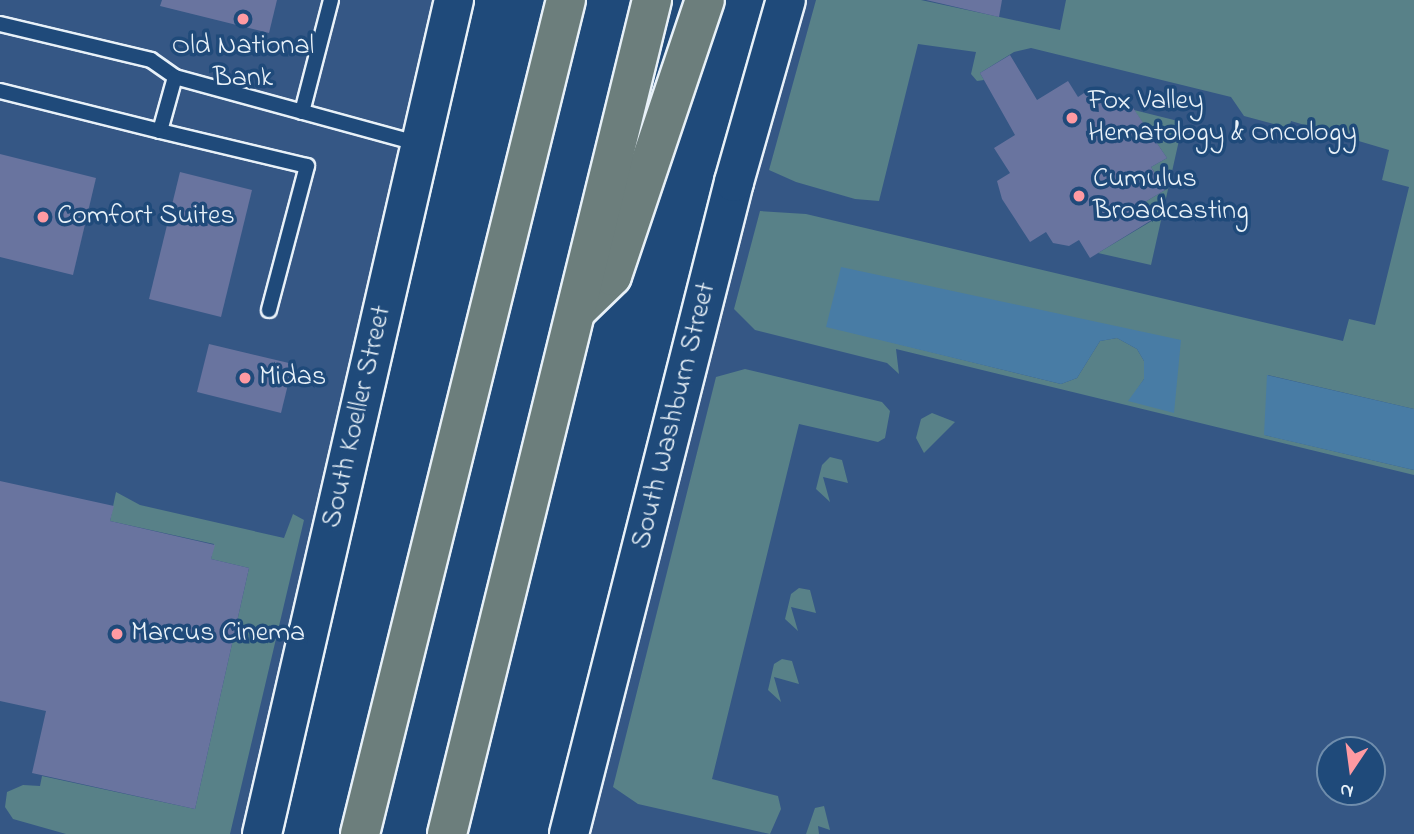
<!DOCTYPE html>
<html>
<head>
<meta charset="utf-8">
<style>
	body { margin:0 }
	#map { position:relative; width:1414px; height:834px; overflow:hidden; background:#1f4a7a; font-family:"Indie Flower",sans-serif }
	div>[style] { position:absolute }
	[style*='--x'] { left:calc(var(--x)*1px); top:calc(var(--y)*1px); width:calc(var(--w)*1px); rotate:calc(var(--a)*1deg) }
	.built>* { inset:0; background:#355785 }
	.green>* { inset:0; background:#588188 }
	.water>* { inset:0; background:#487ca5 }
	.building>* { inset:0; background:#69749f }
	.roads { filter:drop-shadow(2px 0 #e8f1f8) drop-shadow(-2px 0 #e8f1f8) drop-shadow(0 2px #e8f1f8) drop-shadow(0 -2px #e8f1f8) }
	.lane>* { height:14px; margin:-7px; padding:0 7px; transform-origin:7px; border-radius:7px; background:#1f4a7a }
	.secondary>* { height:38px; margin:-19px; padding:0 19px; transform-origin:19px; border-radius:19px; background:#1f4a7a }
	.highway>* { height:38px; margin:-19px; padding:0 19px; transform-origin:19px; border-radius:19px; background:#6c7e7c }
	.dots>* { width:19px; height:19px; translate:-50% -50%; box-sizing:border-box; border:4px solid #1f4a7a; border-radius:50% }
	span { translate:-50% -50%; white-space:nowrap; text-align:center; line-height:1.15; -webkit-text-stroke:7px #1f4a7a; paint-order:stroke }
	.poi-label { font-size:28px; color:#e8f1f8 }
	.left { translate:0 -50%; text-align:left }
	.street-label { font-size:28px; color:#e8f1f8 }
	.north { position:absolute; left:1316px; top:736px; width:70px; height:70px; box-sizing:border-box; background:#1f4a7a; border:2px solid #6f8dac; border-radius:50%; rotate:193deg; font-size:19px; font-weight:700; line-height:28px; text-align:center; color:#e8f1f8 }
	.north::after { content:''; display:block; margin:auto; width:24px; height:32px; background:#ff9aa2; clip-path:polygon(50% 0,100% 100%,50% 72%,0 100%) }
</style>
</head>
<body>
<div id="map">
	<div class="built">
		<div style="clip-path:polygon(0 0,454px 0,262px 834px,0 834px)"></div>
		<div style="clip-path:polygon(evenodd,786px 0,1414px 0,1414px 834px,569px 834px,786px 0,1330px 750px,1372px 750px,1372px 792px,1330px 792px,1330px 750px)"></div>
	</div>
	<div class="green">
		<div style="clip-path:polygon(evenodd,816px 0,921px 0,1060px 30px,1066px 0,1414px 0,1414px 409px,1268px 375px,1265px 435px,1414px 470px,1414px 475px,896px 349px,899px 374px,887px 363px,755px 330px,734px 309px,760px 211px,806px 214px,1343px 341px,1349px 319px,1375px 325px,1409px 187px,1382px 180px,1389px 150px,1291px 121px,1289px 128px,1244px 116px,1231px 97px,1031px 48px,1014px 52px,980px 73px,984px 80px,977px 81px,971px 74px,976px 52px,918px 44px,879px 201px,855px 199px,796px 182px,769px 170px,816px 0,826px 326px,1180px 340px,1136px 391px,1144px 379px,1144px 361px,1137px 349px,1117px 338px,1100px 341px,1077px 378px,1061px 384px,826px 326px)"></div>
		<div style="clip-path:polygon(1134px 110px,1178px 121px,1182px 127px,1151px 265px,1098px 253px,1155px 219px,1145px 202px,1165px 190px,1151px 167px,1167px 158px)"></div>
		<div style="clip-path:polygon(745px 369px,882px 402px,890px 411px,885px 438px,878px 442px,799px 424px,712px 779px,778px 796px,781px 809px,770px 834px,638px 804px,613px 787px,716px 377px)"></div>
		<div style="clip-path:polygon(932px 413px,955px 422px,924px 453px,916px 438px,921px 419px)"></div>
		<div style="clip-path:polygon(830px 457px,842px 460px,848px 483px,823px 477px,830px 502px,816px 489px,822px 465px)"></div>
		<div style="clip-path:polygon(116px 492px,140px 505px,284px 538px,293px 514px,304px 520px,230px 834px,66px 834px,13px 819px,5px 807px,7px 792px,23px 785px,40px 786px,42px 776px,195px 809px,249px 568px,211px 559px,214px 544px,110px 521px)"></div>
		<div style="clip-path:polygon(799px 588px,810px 590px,816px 613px,791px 607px,798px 631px,785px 619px,791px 594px)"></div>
		<div style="clip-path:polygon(782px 659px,792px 661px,799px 684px,774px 677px,781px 702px,768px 690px,774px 664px)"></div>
		<div style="clip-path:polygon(824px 806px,830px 830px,818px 826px,819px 834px,806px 834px,815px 808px)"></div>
	</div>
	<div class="water">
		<div style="clip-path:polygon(841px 267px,1181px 340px,1174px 413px,1128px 401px,1144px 379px,1144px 361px,1137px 349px,1117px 338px,1100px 341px,1077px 378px,1061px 384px,826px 327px)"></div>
		<div style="clip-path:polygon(1267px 375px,1414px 409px,1414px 470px,1264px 435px)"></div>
	</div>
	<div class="building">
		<div style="clip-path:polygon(162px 0,277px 0,269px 33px,160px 6px)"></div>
		<div style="clip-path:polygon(926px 0,1002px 0,999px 17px)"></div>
		<div style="clip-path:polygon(1010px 55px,1037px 100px,1068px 81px,1078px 97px,1087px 91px,1103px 95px,1112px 108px,1127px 99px,1167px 158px,1151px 167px,1165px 190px,1145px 202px,1155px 218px,1090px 258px,1079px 240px,1069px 246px,1053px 243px,1046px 232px,1030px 242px,1002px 199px,997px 181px,1010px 173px,994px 148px,1015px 135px,980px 73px)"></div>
		<div style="clip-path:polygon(0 154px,96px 178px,73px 275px,0 257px)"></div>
		<div style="clip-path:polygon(180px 172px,252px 190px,221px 317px,149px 299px)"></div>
		<div style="clip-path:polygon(209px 344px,293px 364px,281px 413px,197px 392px)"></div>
		<div style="clip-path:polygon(0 481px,114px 506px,110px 521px,215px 545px,211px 559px,249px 568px,195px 809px,32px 773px,46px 711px,0 701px)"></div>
	</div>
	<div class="roads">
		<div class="lane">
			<div style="--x:0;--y:24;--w:155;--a:13.4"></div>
			<div style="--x:151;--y:60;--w:29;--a:35"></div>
			<div style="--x:175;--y:77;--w:254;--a:15.3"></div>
			<div style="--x:175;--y:77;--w:56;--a:105.5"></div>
			<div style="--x:160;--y:131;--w:151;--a:13.4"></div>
			<div style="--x:307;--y:166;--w:149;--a:104.8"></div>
			<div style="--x:0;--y:91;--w:165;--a:14"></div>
			<div style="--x:302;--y:112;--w:116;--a:-75.5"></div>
		</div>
		<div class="secondary">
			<div style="--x:262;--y:834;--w:856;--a:-77.04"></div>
			<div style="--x:569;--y:834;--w:673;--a:-75.8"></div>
			<div style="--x:734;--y:182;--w:189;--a:-74.1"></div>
		</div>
		<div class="highway">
			<div style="--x:578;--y:309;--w:47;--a:-44.1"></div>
			<div style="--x:612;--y:276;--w:291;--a:-71.4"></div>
			<div style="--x:360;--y:834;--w:859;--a:-76.13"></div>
			<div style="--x:447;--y:834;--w:859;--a:-76.19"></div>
		</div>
	</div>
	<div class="dots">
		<div style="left:243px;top:19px;background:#ff9aa2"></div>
		<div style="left:1072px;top:118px;background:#ff9aa2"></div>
		<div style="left:1079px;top:196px;background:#ff9aa2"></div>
		<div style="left:43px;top:217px;background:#ff9aa2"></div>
		<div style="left:245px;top:378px;background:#ff9aa2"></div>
		<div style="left:117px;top:634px;background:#ff9aa2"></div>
	</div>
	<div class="poi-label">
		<span style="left:243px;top:63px">Old National<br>Bank</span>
		<span class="left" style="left:1088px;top:118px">Fox Valley<br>Hematology &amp; Oncology</span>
		<span class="left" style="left:1093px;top:196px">Cumulus<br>Broadcasting</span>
		<span class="left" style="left:57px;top:217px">Comfort Suites</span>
		<span class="left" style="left:259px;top:378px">Midas</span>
		<span class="left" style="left:131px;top:634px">Marcus Cinema</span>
	</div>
	<div class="street-label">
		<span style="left:675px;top:416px;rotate:-76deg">South Washburn Street</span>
		<span style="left:358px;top:417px;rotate:-77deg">South Koeller Street</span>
	</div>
	<div class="north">N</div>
</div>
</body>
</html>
